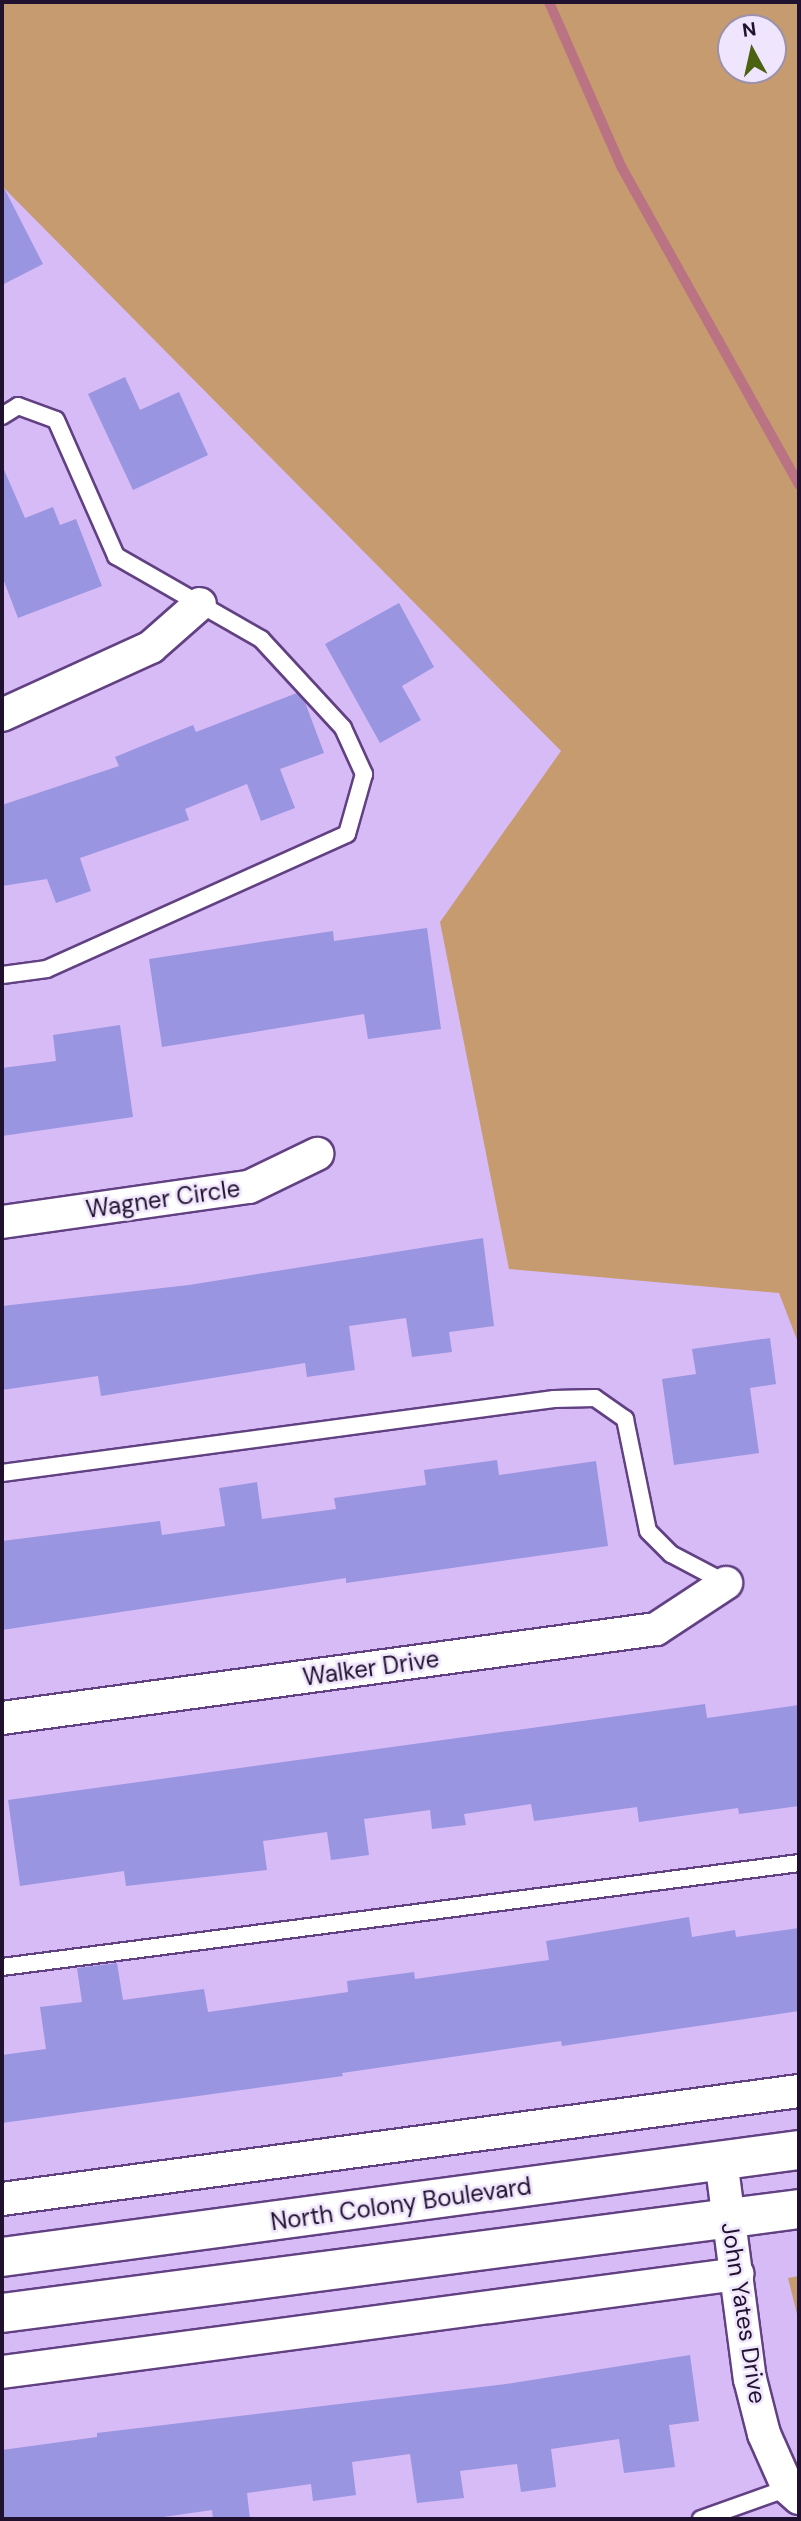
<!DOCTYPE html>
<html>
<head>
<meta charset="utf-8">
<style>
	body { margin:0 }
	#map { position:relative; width:801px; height:2521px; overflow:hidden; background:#d7bbf7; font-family:"DM Sans",sans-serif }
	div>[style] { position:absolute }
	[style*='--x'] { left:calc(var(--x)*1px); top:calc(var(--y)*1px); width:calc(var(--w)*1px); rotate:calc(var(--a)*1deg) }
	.green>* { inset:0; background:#c79b70 }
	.stream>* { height:10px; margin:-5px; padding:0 5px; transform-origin:5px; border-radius:5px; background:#ba7383 }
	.building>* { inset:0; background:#9995e0 }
	.roads { filter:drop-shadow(2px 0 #624183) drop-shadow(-2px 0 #624183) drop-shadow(0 2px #624183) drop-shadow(0 -2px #624183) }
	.service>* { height:16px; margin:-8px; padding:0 8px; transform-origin:8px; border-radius:8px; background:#fff }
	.minor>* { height:32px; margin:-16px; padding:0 16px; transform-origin:16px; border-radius:16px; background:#fff }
	.secondary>* { height:38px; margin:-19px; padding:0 19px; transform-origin:19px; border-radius:19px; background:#fff }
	span { translate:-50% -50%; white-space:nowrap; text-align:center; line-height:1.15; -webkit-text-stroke:5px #efe5fc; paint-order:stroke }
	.street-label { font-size:24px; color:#20122e }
	.frame { position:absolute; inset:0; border:4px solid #20122e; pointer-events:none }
	.north { position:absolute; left:717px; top:14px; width:70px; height:70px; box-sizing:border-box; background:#efe5fc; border:2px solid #9c91aa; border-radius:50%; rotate:352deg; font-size:19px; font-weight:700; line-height:28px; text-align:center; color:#20122e }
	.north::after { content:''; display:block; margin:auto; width:24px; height:32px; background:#4a6211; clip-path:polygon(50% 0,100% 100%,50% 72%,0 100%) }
</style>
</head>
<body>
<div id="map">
	<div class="green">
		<div style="clip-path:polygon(evenodd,2px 2px,799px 2px,799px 1345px,779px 1293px,509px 1269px,440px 922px,561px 751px,2px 186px,2px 2px,731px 28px,773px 28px,773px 70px,731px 70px,731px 28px)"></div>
		<div style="clip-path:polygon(799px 2276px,799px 2322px,788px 2278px)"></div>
	</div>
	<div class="stream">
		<div style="--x:549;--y:2;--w:181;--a:66.3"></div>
		<div style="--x:622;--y:168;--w:363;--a:60.8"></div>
	</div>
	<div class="building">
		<div style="clip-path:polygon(2px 184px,43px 264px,2px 285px)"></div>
		<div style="clip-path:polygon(125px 377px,140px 410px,179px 392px,208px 455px,133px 490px,88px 394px)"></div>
		<div style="clip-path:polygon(2px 465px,25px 518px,53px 507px,60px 525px,76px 519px,102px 586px,18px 618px,2px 576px)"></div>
		<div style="clip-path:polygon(399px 603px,434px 667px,402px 686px,421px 720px,380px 743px,325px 644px)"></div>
		<div style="clip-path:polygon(297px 693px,305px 702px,324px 753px,280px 769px,295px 808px,261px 821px,247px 784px,185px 809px,189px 820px,80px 858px,91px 891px,56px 903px,47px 879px,2px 886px,2px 805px,119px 766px,115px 757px,193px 725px,196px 732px)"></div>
		<div style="clip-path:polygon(427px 928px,441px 1029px,368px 1039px,364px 1014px,162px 1047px,149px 959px,333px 931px,334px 941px)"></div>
		<div style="clip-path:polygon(120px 1025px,133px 1117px,2px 1136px,2px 1068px,56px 1061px,53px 1035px)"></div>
		<div style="clip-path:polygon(483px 1238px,494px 1326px,449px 1332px,452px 1352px,412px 1357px,406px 1318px,349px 1326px,355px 1370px,307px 1377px,305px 1363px,101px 1396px,98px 1376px,2px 1390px,2px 1306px,189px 1285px)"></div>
		<div style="clip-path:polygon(770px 1338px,776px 1384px,750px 1388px,759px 1453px,674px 1465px,662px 1379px,696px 1374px,692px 1349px)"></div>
		<div style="clip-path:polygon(497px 1460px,499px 1475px,596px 1461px,608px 1546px,346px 1583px,346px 1578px,2px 1630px,2px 1541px,160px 1521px,162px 1535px,225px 1526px,219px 1488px,257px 1482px,262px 1519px,336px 1509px,334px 1498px,426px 1485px,424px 1470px)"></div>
		<div style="clip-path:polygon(705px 1704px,707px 1718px,799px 1705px,799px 1806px,739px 1814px,738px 1808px,639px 1822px,637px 1807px,534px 1821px,531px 1804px,464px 1814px,466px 1825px,432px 1829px,430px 1810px,364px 1819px,369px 1855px,331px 1860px,327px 1832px,263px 1841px,267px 1870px,126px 1886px,124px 1871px,20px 1886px,8px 1800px)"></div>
		<div style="clip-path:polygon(689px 1917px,692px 1937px,735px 1930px,736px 1937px,799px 1928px,799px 2011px,562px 2046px,561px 2041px,342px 2073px,343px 2076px,2px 2123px,2px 2055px,46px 2049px,40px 2007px,82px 2002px,77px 1968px,117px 1963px,123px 2000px,204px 1989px,208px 2012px,348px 1992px,347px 1981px,414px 1972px,415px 1979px,549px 1960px,546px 1941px)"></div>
		<div style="clip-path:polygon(690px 2355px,699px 2421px,669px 2425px,675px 2467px,624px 2473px,619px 2439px,551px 2449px,556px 2487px,521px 2492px,517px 2464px,460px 2471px,464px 2498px,417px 2503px,410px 2454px,352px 2462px,356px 2495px,313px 2501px,311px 2484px,247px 2493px,250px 2519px,213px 2519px,212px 2510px,150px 2519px,2px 2519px,2px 2450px,97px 2437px,97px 2433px,506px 2384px)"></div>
	</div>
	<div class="roads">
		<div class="service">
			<div style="--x:2;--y:416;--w:19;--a:-32"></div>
			<div style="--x:18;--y:406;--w:40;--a:20.2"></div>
			<div style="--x:56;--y:420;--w:149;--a:66.2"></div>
			<div style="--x:116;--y:556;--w:167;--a:29.8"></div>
			<div style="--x:261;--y:639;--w:121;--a:47.3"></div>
			<div style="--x:343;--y:728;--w:51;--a:65.5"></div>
			<div style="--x:364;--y:774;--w:62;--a:105.8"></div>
			<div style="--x:347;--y:834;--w:329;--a:155.8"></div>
			<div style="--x:47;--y:969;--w:45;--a:172.4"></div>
			<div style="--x:2;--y:1473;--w:557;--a:-7.64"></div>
			<div style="--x:554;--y:1399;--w:41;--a:-1.4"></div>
			<div style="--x:595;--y:1398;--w:37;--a:35"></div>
			<div style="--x:625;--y:1419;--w:114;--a:78.4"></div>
			<div style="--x:648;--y:1531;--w:33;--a:45"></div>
			<div style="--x:671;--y:1554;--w:62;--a:27.8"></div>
			<div style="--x:2;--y:1967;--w:804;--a:-7.43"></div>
			<div style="--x:701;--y:2519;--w:92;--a:-19.6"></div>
		</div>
		<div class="minor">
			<div style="--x:2;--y:715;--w:164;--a:-24.5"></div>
			<div style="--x:151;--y:647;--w:65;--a:-41.3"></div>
			<div style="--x:2;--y:1222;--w:249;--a:-8.1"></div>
			<div style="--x:249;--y:1187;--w:76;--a:-25.9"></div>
			<div style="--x:2;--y:1718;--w:660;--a:-7.75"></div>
			<div style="--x:656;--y:1629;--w:84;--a:-33.3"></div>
			<div style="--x:721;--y:2160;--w:221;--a:82.5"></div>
			<div style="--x:750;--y:2379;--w:57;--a:75.7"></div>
			<div style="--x:764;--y:2434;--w:59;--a:66"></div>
			<div style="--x:788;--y:2488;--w:15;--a:42"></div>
			<div style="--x:2;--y:2199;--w:804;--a:-7.72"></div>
			<div style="--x:2;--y:2372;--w:742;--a:-7.59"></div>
		</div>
		<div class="secondary">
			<div style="--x:2;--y:2257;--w:804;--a:-7.65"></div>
			<div style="--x:2;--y:2313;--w:804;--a:-7.43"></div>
		</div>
	</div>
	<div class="street-label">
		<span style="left:163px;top:1199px;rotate:-8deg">Wagner Circle</span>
		<span style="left:371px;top:1668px;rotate:-8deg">Walker Drive</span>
		<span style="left:401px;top:2204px;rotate:-8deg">North Colony Boulevard</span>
		<span style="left:744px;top:2313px;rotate:81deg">John Yates Drive</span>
	</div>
	<div class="frame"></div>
	<div class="north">N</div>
</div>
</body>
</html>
